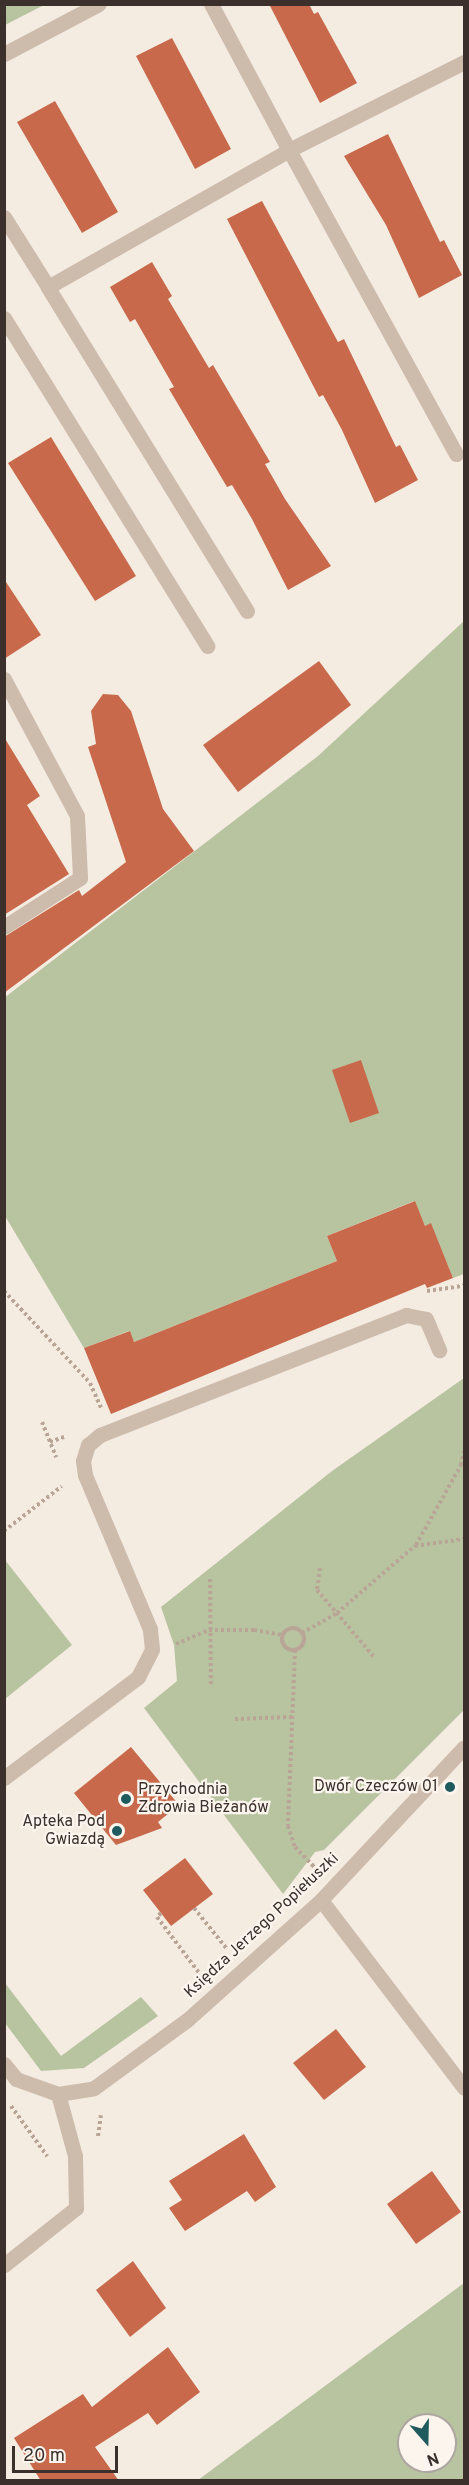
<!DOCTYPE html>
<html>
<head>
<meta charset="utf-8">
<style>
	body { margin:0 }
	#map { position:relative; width:469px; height:2485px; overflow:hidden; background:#f4ebe1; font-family:Overpass,sans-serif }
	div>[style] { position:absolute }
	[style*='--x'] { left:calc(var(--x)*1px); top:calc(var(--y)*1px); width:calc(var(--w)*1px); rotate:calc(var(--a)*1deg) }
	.green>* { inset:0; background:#b8c4a0 }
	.building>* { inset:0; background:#c8694b }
	.path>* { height:4px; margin-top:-2px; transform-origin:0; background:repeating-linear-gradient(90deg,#b9a596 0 3px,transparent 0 6px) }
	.path>.ring { margin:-2px; padding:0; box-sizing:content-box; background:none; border:4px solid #b9a596; border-radius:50% }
	.service>* { height:15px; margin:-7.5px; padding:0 7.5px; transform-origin:7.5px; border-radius:7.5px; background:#cdbbac }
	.minor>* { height:15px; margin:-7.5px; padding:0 7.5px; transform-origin:7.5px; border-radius:7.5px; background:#cdbbac }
	.dots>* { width:16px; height:16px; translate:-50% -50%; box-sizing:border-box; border:3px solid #fbf5ee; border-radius:50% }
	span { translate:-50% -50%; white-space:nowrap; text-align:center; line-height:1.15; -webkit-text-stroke:4.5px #fbf5ee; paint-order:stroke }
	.poi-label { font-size:16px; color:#3b302b }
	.right { translate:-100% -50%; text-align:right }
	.left { translate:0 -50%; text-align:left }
	.street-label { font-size:16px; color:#3b302b }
	.frame { position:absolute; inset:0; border:6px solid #3b302b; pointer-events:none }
	.north { position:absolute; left:397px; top:2413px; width:60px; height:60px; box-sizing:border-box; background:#fbf5ee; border:2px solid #aea6a0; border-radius:50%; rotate:160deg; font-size:16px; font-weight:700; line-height:24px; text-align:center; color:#3b302b }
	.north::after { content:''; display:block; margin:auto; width:21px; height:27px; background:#1f5a5e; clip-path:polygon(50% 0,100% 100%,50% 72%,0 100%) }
	.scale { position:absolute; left:12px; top:2446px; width:106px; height:27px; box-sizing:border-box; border:3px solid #3b302b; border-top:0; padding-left:8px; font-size:18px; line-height:21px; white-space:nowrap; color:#3b302b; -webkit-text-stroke:4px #fbf5ee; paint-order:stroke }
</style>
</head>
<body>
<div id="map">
	<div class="green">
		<div style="clip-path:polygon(5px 4px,44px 4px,44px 5px,5px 25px)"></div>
		<div style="clip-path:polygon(464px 621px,464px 1274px,453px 1278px,431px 1224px,425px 1226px,414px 1201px,327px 1236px,337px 1261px,134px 1342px,129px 1331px,84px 1348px,5px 1216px,4px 998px,318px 756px)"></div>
		<div style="clip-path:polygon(464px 1378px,464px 1710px,324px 1850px,315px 1852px,283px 1894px,144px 1708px,177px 1681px,174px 1645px,161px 1607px,332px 1471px)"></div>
		<div style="clip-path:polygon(5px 1560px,72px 1645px,5px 1699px,4px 1699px)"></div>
		<div style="clip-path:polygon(5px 1983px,61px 2056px,141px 1997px,158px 2016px,84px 2068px,41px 2071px,5px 2023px)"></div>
		<div style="clip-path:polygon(evenodd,464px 2283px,464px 2480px,198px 2480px,464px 2283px,409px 2425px,445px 2425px,445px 2461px,409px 2461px,409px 2425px)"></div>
	</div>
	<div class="building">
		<div style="clip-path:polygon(269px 4px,309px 4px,314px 14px,318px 12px,357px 83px,320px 103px)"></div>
		<div style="clip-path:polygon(172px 38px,231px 149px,195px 169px,136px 56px)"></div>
		<div style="clip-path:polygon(55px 101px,118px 212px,82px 233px,17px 122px)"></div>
		<div style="clip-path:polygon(388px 134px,440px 242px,444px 240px,462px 275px,419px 298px,386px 225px,344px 156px)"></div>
		<div style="clip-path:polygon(262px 201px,338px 342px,344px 339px,396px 447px,400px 445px,418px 480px,375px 503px,342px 430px,323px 395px,319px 397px,227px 219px)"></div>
		<div style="clip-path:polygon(152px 262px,172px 296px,168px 299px,209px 368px,213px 365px,270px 462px,265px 464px,285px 499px,331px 566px,288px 590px,252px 519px,232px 485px,227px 487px,169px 389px,174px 387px,135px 319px,130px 322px,110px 287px)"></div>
		<div style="clip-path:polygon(51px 437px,136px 576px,95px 601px,8px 463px)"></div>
		<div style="clip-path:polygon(4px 579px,41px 635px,4px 659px)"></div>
		<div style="clip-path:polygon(319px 661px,351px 705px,238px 792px,203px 745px)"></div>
		<div style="clip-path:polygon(103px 694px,118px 695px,131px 711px,163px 809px,194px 851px,4px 993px,4px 937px,79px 890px,82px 896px,126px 862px,88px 747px,96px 744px,91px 711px)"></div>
		<div style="clip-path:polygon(4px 737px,40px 796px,27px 805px,69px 874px,4px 915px)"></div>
		<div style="clip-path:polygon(361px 1060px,379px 1113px,350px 1123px,332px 1070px)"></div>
		<div style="clip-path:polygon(415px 1201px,425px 1226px,431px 1223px,453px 1278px,427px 1288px,425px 1284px,111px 1414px,84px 1348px,130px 1331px,134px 1342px,337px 1261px,327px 1236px)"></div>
		<div style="clip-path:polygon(131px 1747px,179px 1805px,158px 1822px,162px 1828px,116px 1845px,74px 1793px)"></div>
		<div style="clip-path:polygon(185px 1858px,213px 1894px,171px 1926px,143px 1890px)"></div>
		<div style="clip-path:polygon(336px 2029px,366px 2067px,324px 2100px,293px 2063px)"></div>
		<div style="clip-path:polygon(244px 2134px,276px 2187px,255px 2202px,247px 2191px,185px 2231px,169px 2208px,182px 2200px,169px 2181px)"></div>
		<div style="clip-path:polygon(432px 2171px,461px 2212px,416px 2244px,387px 2204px)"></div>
		<div style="clip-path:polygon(133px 2261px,166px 2308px,130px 2337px,96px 2290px)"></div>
		<div style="clip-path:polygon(168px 2347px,200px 2392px,157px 2425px,148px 2413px,95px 2447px,119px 2481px,41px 2481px,14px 2438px,83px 2394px,92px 2407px)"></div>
	</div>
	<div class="path">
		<div style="--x:4;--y:1291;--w:126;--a:46.9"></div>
		<div style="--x:90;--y:1383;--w:27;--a:66"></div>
		<div style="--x:427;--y:1291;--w:37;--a:-8"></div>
		<div style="--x:42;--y:1422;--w:38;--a:68"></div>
		<div style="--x:50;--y:1442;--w:15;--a:-20"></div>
		<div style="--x:4;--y:1531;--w:73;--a:-37.8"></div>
		<div style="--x:416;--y:1545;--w:92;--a:-60.6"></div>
		<div style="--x:461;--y:1465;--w:14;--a:-78"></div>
		<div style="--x:320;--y:1568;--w:22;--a:98"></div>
		<div style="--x:317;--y:1590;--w:88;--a:49.6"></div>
		<div style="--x:210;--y:1579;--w:106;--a:89.5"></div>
		<div class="ring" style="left:282px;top:1628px;width:18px;height:18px"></div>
		<div style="--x:302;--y:1633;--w:40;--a:-29.7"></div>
		<div style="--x:337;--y:1613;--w:103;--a:-40.7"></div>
		<div style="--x:415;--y:1546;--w:49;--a:-8.1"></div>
		<div style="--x:176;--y:1644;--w:36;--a:-23"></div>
		<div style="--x:209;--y:1630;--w:45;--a:0"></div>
		<div style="--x:254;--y:1630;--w:28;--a:10"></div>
		<div style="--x:295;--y:1650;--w:176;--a:92.3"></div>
		<div style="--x:288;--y:1826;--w:22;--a:72"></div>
		<div style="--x:295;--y:1847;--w:29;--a:46"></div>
		<div style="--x:235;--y:1719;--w:59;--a:-1.9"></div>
		<div style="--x:194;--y:1908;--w:53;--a:51.2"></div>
		<div style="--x:161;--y:1913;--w:6;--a:135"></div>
		<div style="--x:157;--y:1917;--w:71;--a:53"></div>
		<div style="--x:11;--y:2106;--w:62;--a:54.2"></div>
		<div style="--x:98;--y:2136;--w:21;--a:-82"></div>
	</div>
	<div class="service">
		<div style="--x:211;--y:4;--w:166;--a:61.9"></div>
		<div style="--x:289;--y:150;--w:196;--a:-26.7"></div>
		<div style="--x:4;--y:217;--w:83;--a:57.8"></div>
		<div style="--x:4;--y:318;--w:386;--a:58.2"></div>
		<div style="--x:247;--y:611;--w:380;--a:-121.6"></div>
		<div style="--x:48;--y:287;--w:277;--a:-29.6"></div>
		<div style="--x:289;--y:150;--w:347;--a:61.2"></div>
		<div style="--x:4;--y:679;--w:155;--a:61.9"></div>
		<div style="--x:77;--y:816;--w:62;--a:87.2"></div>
		<div style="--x:80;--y:878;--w:90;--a:147.2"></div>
		<div style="--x:4;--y:1778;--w:168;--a:-37"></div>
		<div style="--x:138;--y:1677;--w:31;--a:-63"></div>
		<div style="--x:152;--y:1649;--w:20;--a:-96"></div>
		<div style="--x:150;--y:1629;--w:167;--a:-112.9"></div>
		<div style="--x:85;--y:1475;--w:14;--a:-98"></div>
		<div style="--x:83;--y:1461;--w:17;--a:-73"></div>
		<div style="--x:88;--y:1445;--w:16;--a:-40"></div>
		<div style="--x:100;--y:1435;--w:329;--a:-21.4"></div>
		<div style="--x:406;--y:1315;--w:20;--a:11"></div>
		<div style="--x:426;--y:1319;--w:34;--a:67"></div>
	</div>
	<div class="minor">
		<div style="--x:4;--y:54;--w:107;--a:-27.8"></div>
		<div style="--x:321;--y:1900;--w:236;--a:52.7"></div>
		<div style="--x:4;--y:2064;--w:19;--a:51"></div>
		<div style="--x:16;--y:2079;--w:45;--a:19.7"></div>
		<div style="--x:58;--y:2094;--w:36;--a:-9"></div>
		<div style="--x:94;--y:2088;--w:115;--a:-36.2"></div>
		<div style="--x:187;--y:2020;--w:180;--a:-41.8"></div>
		<div style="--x:321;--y:1900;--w:209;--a:-46.9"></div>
		<div style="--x:4;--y:2265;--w:92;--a:-38.4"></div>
		<div style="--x:76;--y:2208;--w:52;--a:-91.1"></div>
		<div style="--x:75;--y:2156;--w:64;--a:-105.3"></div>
	</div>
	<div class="dots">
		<div style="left:450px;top:1787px;background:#1f5a5e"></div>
		<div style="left:126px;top:1799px;background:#1f5a5e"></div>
		<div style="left:117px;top:1831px;background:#1f5a5e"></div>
	</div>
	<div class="poi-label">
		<span class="right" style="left:438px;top:1787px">Dwór Czeczów 01</span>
		<span class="left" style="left:138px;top:1799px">Przychodnia<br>Zdrowia Bieżanów</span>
		<span class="right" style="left:105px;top:1831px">Apteka Pod<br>Gwiazdą</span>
	</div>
	<div class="street-label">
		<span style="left:262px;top:1926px;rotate:-43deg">Księdza Jerzego Popiełuszki</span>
	</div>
	<div class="frame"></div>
	<div class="north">N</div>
	<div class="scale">20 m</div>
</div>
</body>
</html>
